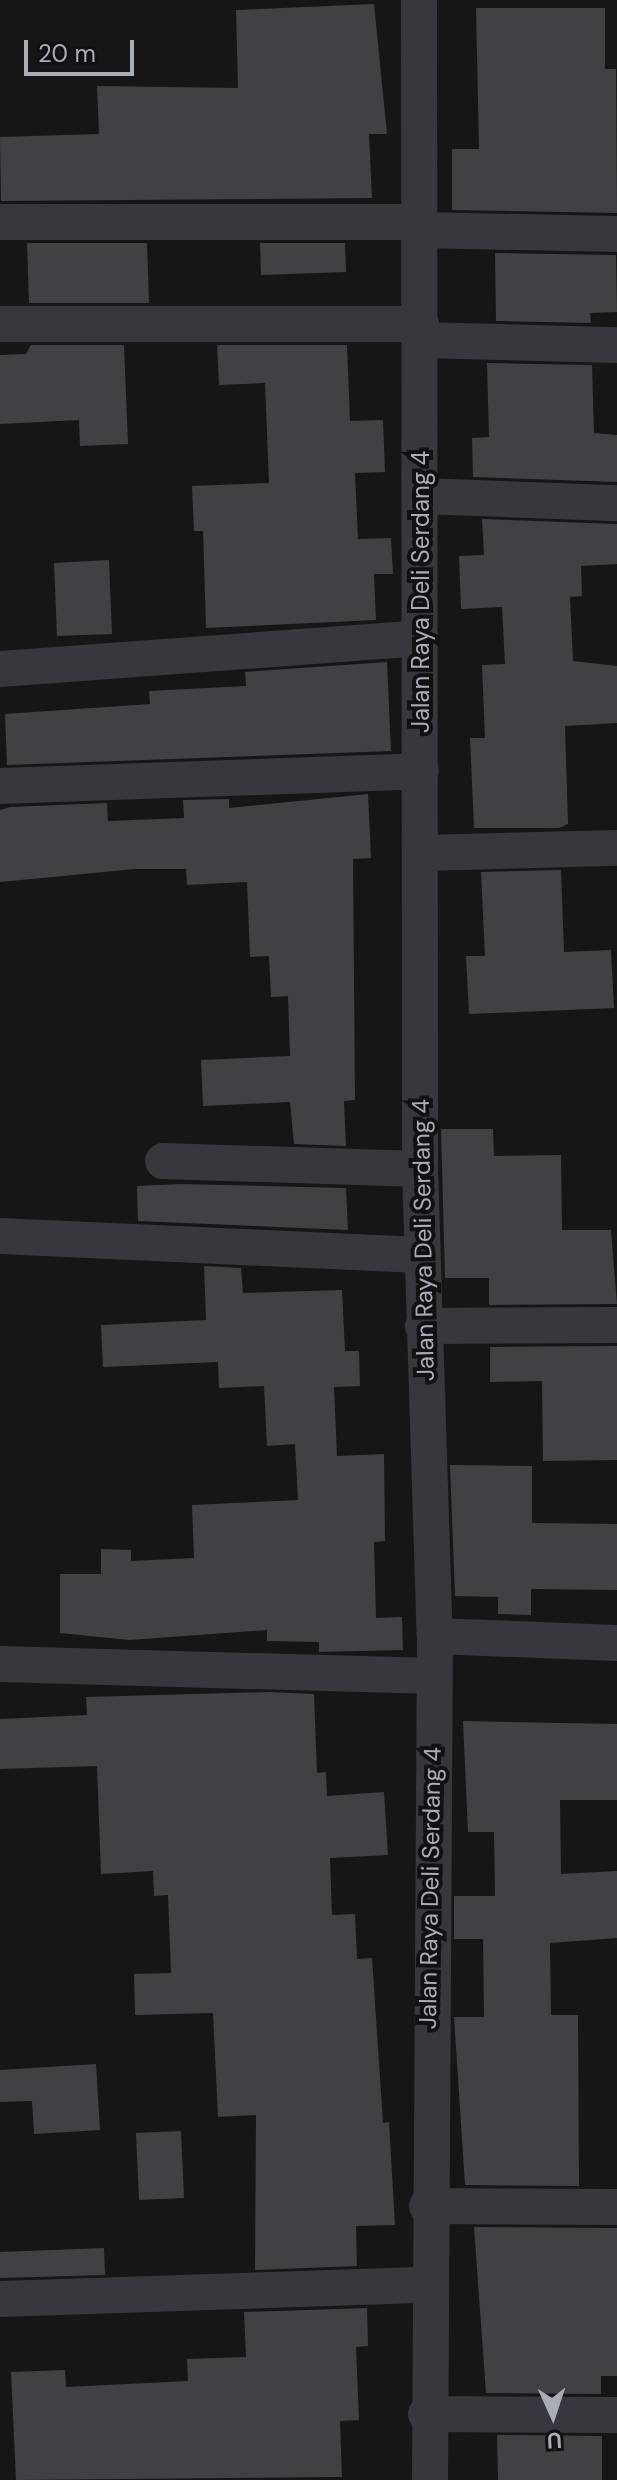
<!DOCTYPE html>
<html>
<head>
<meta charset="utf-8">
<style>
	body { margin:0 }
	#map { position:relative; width:617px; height:2480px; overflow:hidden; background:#161618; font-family:"DM Sans",sans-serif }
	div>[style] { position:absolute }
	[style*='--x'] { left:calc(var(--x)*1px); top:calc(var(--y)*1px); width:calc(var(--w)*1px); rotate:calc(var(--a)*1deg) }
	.building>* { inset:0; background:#404145 }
	.minor>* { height:36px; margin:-18px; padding:0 18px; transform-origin:18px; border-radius:18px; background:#37383d }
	span { translate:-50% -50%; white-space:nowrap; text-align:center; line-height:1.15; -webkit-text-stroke:8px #111113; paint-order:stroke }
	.street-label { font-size:24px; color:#a8adb8 }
	.north { position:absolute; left:513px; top:2376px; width:80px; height:80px; -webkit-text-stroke:6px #111113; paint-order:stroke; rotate:177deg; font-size:22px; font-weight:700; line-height:32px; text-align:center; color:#a8adb8 }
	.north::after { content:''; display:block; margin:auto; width:28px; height:36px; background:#a8adb8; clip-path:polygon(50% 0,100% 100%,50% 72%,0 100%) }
	.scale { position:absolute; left:24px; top:40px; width:110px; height:36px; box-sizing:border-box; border:4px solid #a8adb8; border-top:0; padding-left:10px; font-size:24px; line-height:28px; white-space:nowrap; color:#a8adb8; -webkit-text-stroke:6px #111113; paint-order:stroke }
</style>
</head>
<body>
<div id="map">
	<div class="building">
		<div style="clip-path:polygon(374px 4px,387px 134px,369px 134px,372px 198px,1px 201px,0 137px,99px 134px,97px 86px,238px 88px,236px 10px)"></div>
		<div style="clip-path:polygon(476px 8px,605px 8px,605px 69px,616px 69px,617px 213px,452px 210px,452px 149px,479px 149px)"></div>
		<div style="clip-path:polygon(27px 243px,147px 243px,149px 303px,29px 303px)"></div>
		<div style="clip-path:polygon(260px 243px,345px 243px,346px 272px,261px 275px)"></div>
		<div style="clip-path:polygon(495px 253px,616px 255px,617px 312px,590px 313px,591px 323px,496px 321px)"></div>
		<div style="clip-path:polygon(31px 345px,124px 345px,128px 444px,80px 446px,79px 420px,0 424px,0 355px,26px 354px)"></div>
		<div style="clip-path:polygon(217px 345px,347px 345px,350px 421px,383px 420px,385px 472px,355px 473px,358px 539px,391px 538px,393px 574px,374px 574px,376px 620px,206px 628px,203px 531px,194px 531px,192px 486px,269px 483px,265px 383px,219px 385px)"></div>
		<div style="clip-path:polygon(487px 363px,592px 365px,594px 433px,617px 435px,617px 482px,473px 477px,472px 438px,489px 437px)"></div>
		<div style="clip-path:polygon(482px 519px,617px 524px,617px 564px,581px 566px,582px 596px,570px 597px,573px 661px,617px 666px,617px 723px,565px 726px,568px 824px,559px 828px,474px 828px,470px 738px,485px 738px,482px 665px,505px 664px,502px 607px,461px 609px,459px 556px,484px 555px)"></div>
		<div style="clip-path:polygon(109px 560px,112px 634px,57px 636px,54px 563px)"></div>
		<div style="clip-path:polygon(387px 662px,391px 751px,7px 765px,5px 714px,150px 704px,149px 691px,246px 686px,245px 672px)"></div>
		<div style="clip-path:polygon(368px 794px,371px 858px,353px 859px,355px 1100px,344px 1101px,346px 1146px,294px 1144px,290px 1102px,203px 1106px,201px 1060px,290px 1056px,288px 996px,271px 997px,269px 956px,250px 957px,247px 882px,187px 885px,186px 869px,135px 869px,0 882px,0 810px,10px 807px,107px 803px,108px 821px,184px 818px,183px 800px,229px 799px,229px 808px)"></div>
		<div style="clip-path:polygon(561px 870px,564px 952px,611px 950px,614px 1008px,469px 1014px,466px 956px,485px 956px,481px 872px)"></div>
		<div style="clip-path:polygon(441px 1129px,493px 1129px,494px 1156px,561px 1155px,562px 1230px,611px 1230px,617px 1304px,489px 1305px,489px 1278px,445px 1278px)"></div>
		<div style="clip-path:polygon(180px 1184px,346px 1188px,348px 1230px,138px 1221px,137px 1186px)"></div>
		<div style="clip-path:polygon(204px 1266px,241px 1268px,243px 1293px,342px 1290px,345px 1351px,359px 1351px,360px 1386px,334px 1387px,337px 1456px,384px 1454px,385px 1541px,374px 1542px,376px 1618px,402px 1617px,403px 1650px,319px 1652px,319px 1642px,267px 1641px,267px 1630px,130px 1640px,60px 1633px,60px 1574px,101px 1574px,101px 1549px,131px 1550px,131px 1561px,194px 1558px,192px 1505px,298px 1500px,295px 1444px,267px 1446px,264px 1386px,219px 1388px,218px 1362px,103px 1367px,101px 1325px,206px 1320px)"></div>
		<div style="clip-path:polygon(617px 1346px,617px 1460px,543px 1461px,542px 1381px,490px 1382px,490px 1347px)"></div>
		<div style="clip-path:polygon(450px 1465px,532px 1466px,532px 1523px,617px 1524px,617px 1590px,531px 1589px,531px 1615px,498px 1614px,498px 1597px,455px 1596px)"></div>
		<div style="clip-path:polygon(269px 1692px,314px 1694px,317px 1773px,326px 1772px,327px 1796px,384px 1792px,388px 1855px,330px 1858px,332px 1915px,355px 1914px,357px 1959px,372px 1958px,383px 2123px,389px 2122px,395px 2225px,356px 2226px,357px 2266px,255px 2270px,256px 2115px,218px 2117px,213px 2013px,135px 2015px,134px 1974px,171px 1973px,168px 1895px,154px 1896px,153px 1871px,101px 1874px,97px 1766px,0 1769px,0 1719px,87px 1715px,86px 1697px)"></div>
		<div style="clip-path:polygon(463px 1721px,617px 1724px,617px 1800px,560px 1800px,561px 1874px,617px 1871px,617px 1938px,550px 1943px,551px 2015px,578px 2015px,579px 2186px,465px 2185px,454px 2017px,484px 2017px,483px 1939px,454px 1939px,454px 1896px,495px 1896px,494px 1832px,468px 1832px)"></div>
		<div style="clip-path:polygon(96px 2064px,100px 2130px,34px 2134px,32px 2101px,0 2102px,0 2070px)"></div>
		<div style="clip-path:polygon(181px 2131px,184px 2198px,139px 2200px,136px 2133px)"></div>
		<div style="clip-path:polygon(474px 2227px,617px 2228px,617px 2376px,601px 2376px,601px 2394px,486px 2393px)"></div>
		<div style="clip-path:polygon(104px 2248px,105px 2275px,0 2278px,0 2252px)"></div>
		<div style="clip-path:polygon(367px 2308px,368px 2346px,356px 2347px,359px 2420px,340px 2421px,342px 2477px,16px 2480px,11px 2372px,65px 2370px,66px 2387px,188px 2381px,187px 2359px,246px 2357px,244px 2312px)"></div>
		<div style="clip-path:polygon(497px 2435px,602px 2436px,602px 2480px,498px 2480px)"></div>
	</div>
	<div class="minor">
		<div style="--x:419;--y:0;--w:1169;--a:89.95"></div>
		<div style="--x:420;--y:1169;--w:467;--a:88.2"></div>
		<div style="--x:435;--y:1636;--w:844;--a:90.34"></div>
		<div style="--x:0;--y:222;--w:420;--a:0"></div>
		<div style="--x:420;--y:230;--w:197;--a:1.2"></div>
		<div style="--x:0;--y:324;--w:421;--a:0"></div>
		<div style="--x:421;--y:340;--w:196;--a:1.5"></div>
		<div style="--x:422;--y:496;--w:195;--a:2.1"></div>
		<div style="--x:0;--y:669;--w:422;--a:-4.2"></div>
		<div style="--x:0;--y:786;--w:421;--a:-2"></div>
		<div style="--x:421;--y:853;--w:196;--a:-1.5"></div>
		<div style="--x:163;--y:1161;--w:257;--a:1.8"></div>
		<div style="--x:0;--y:1236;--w:421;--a:2.6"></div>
		<div style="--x:423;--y:1326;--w:194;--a:-0.3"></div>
		<div style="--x:435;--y:1636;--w:182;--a:2.2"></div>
		<div style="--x:0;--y:1664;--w:434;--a:1.6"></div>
		<div style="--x:427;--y:2206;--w:190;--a:0.3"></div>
		<div style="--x:0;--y:2299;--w:427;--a:-1.9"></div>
		<div style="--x:426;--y:2414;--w:191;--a:0.3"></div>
	</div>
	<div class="street-label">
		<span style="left:421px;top:592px;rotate:-90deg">Jalan Raya Deli Serdang 4</span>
		<span style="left:423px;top:1240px;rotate:-91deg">Jalan Raya Deli Serdang 4</span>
		<span style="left:430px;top:1888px;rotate:-89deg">Jalan Raya Deli Serdang 4</span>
	</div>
	<div class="north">U</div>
	<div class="scale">20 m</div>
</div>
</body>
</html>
